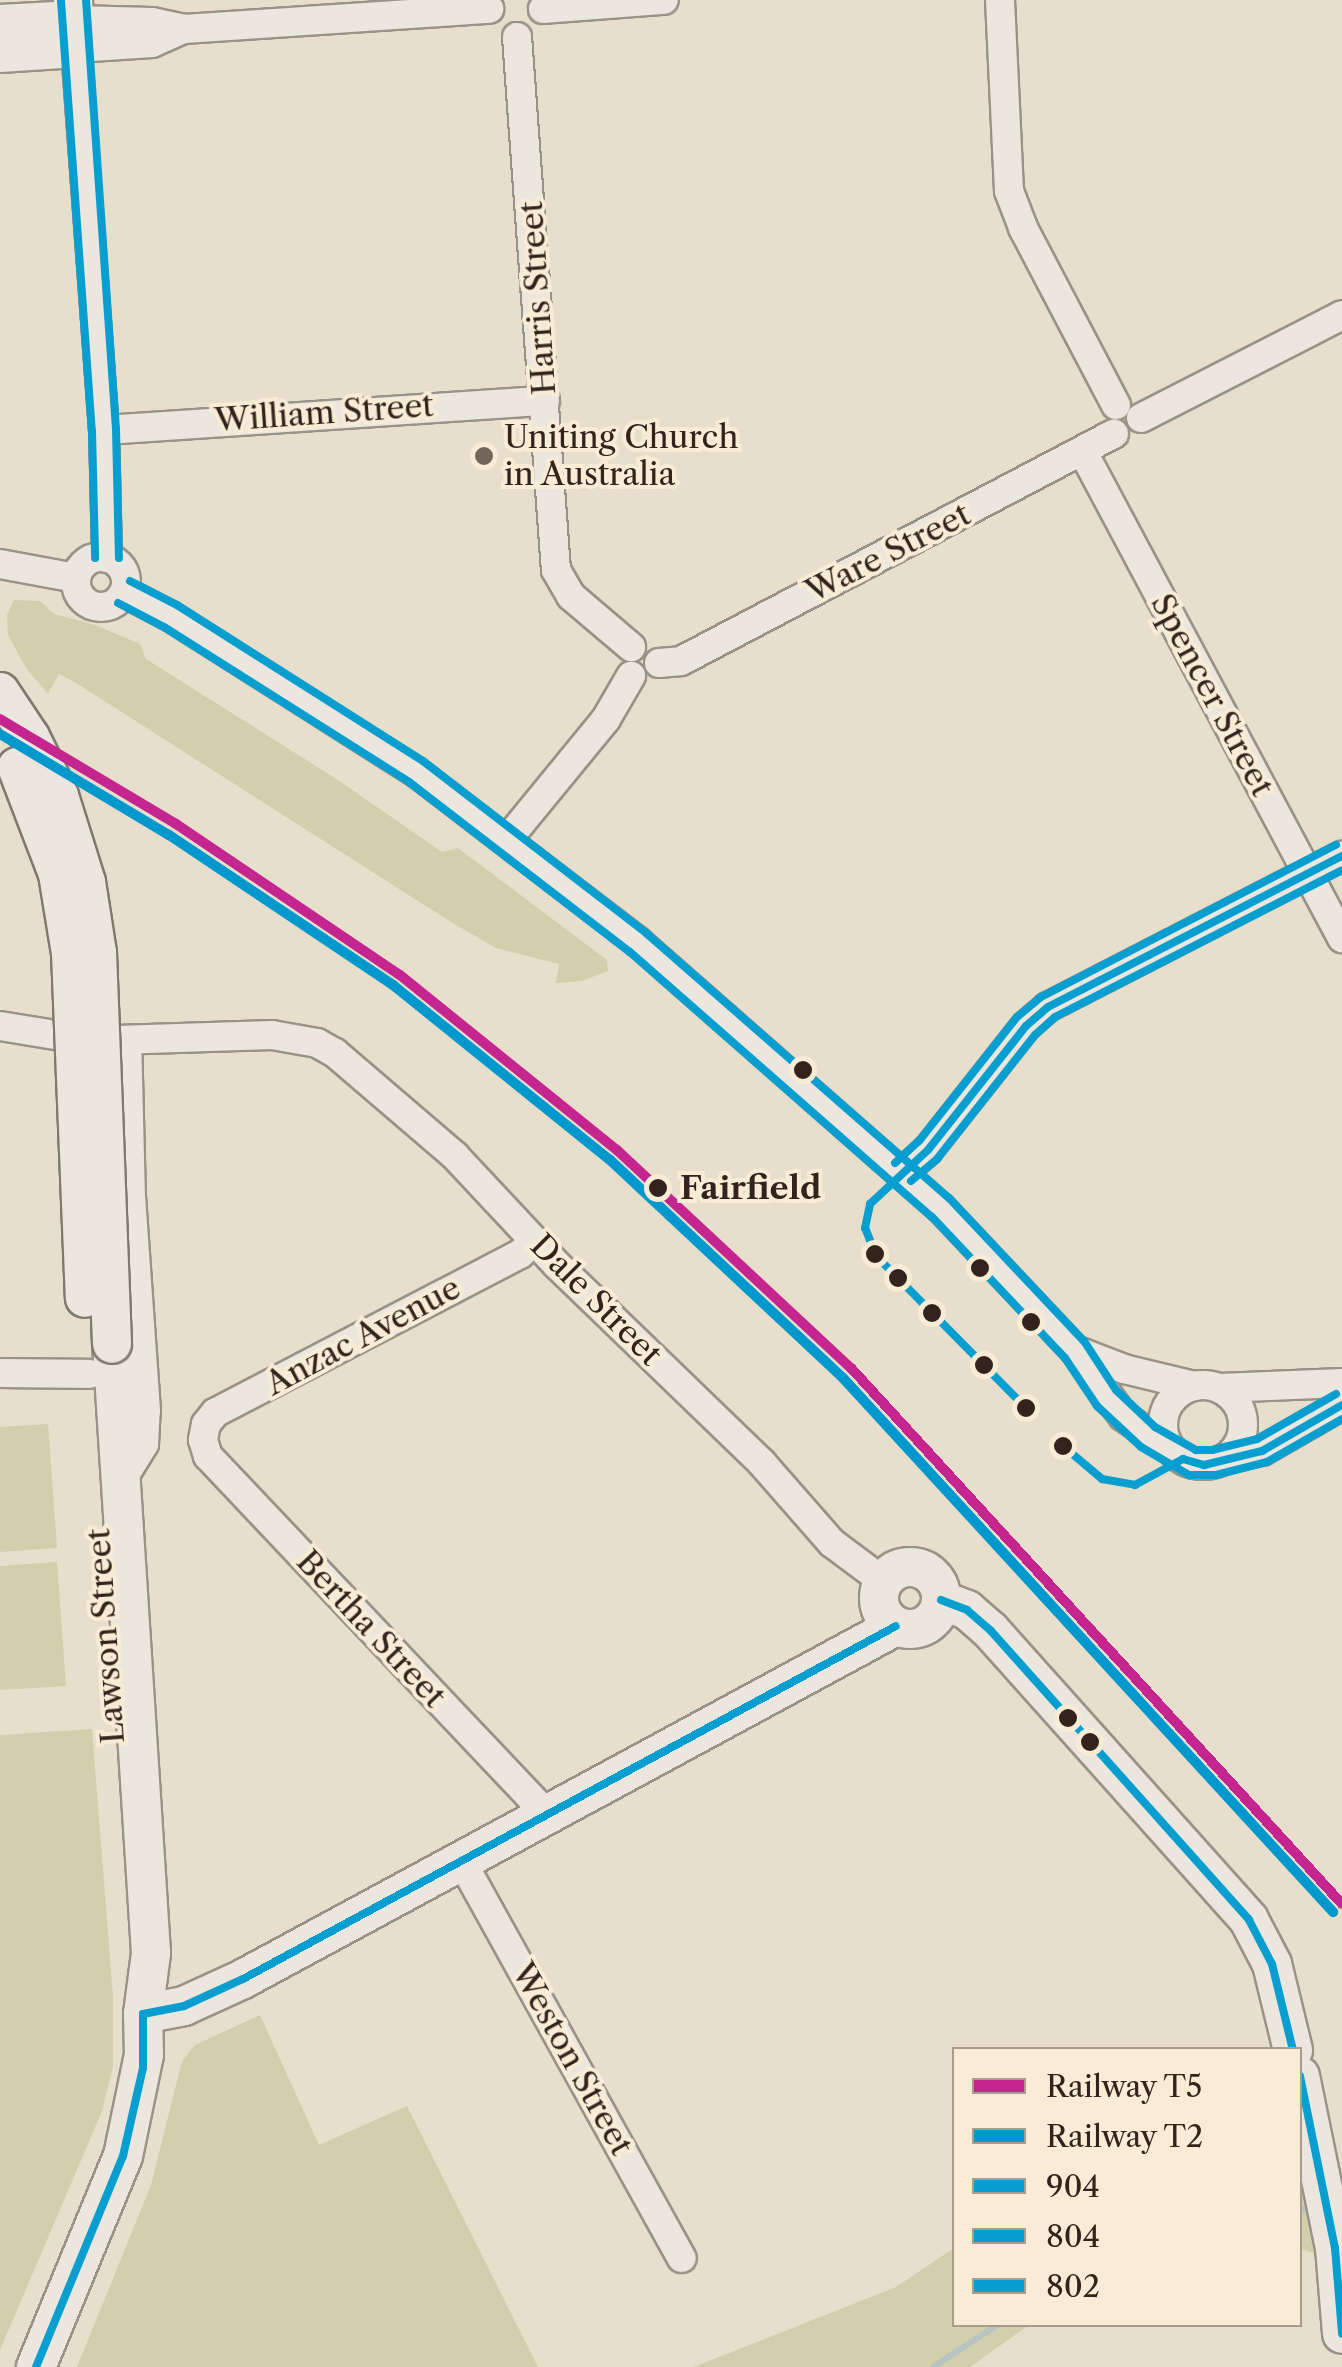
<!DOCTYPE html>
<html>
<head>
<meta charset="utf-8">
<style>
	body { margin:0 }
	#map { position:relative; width:1342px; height:2367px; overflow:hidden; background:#e8decc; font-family:"Libre Caslon Text",serif }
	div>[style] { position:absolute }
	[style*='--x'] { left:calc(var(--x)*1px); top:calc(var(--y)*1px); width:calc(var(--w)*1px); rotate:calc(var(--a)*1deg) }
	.green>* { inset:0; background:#d1cfac }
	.stream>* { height:6px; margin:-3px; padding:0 3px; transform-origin:3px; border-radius:3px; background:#b7c5c2 }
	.roads { filter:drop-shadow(2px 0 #999287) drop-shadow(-2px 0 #999287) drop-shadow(0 2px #999287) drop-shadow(0 -2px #999287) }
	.street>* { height:28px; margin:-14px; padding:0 14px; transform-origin:14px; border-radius:14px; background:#ece7de }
	.street>.ring { margin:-14px; padding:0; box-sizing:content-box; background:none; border:28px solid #ece7de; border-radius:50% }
	.secondary>* { height:38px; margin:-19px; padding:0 19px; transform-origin:19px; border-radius:19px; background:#ece7de }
	.secondary>.ring { margin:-19px; padding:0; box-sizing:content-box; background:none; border:38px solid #ece7de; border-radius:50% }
	.bridges { filter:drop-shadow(2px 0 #807970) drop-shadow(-2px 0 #807970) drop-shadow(0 2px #807970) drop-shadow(0 -2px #807970) }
	.secondary-bridge>* { height:38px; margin:-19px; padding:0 19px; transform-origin:19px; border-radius:19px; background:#ece7de }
	.bus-1>* { height:8px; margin:-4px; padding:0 4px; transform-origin:4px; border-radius:4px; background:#089fd0 }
	.bus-2>* { height:8px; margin:-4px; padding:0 4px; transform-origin:4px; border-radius:4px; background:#089fd0 }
	.bus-3>* { height:8px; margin:-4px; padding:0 4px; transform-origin:4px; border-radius:4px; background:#089fd0 }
	.rail-1>* { height:10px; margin:-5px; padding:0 5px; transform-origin:5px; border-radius:5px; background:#c4258f }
	.rail-2>* { height:10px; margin:-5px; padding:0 5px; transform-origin:5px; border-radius:5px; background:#0098cd }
	.dots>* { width:28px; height:28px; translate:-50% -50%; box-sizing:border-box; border:5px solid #f8ecd6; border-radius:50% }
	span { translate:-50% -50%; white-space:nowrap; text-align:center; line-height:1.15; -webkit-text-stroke:8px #f8ecd6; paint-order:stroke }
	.street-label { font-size:32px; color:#32241d }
	.poi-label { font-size:32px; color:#32241d }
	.left { translate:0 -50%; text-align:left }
	.stop-label { font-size:32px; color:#32241d; font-weight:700 }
	.legend { position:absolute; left:952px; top:2047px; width:350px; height:280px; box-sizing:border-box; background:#f8ecd6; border:2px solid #a99c8c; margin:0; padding:12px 18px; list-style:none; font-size:30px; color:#32241d }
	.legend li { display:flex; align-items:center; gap:20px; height:50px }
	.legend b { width:50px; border:2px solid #a99c8c }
</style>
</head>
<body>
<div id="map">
	<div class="green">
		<div style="clip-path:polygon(14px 600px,40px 601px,54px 614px,95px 625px,140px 644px,146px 659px,335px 778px,442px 852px,458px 848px,607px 960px,608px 971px,582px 981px,556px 983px,559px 964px,496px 948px,451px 922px,73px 681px,59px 674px,48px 694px,26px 668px,8px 635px,7px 615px)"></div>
		<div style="clip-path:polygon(48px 1424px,57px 1548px,0 1552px,0 1427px)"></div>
		<div style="clip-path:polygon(57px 1562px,66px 1686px,0 1690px,0 1566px)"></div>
		<div style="clip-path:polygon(92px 1729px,113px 1997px,113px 2066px,102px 2111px,0 2350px,0 1735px)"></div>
		<div style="clip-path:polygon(260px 2015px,319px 2145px,407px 2106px,538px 2367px,77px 2367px,151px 2185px,182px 2061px,195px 2045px)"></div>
		<div style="clip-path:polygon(1300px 2125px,1328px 2259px,1300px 2248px)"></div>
		<div style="clip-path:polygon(954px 2248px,954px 2324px,1029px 2325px,970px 2367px,694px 2367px,896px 2287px)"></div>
	</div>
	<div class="stream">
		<div style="--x:1300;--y:2209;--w:16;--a:4"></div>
		<div style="--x:933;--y:2367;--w:79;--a:-33.1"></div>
	</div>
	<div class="roads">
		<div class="street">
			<div style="--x:1000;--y:0;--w:191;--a:87.3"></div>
			<div style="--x:1009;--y:191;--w:40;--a:69"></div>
			<div style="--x:1023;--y:228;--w:200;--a:62.3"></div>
			<div style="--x:543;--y:9;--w:121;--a:-4.3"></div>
			<div style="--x:74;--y:20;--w:78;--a:1.5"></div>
			<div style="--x:152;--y:22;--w:33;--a:12"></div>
			<div style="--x:184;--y:29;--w:306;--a:-3.8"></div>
			<div style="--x:517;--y:37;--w:534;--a:85.82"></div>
			<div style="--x:556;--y:570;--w:30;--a:60"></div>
			<div style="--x:571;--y:596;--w:79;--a:40.4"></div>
			<div style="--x:1141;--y:418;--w:226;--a:-27.1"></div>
			<div style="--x:104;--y:430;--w:442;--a:-3.8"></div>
			<div style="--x:1083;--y:452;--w:551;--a:61.95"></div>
			<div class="ring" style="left:76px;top:557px;width:22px;height:22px"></div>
			<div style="--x:107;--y:558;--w:128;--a:-91.3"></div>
			<div style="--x:104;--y:430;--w:383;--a:-94.2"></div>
			<div style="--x:76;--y:48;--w:76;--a:-3.8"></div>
			<div style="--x:152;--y:43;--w:35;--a:-24"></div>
			<div style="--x:0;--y:564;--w:77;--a:10.4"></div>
			<div style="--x:124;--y:592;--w:52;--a:27.6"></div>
			<div style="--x:170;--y:616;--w:291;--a:32.4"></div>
			<div style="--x:416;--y:772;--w:280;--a:37.4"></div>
			<div style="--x:638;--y:942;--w:403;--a:41.3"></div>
			<div style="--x:941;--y:1208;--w:195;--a:46.7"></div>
			<div style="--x:1075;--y:1350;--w:82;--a:54"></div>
			<div style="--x:1123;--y:1416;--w:61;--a:35"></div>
			<div style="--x:659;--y:663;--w:22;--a:-5"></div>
			<div style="--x:681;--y:661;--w:489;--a:-27.7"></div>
			<div style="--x:507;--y:840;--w:156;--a:-50.7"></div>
			<div style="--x:606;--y:719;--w:50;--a:-59.8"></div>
			<div style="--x:0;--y:1026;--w:63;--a:9.2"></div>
			<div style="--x:116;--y:1040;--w:156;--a:-1.8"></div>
			<div style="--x:272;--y:1035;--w:46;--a:10.1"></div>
			<div style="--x:317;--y:1043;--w:21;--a:29"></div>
			<div style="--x:335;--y:1053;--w:158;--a:40.6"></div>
			<div style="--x:455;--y:1156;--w:149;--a:46.9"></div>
			<div style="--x:557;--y:1265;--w:284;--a:44"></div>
			<div style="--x:761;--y:1462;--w:108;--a:48.8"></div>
			<div style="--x:832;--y:1543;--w:64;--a:36.7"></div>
			<div style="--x:903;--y:1172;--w:33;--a:-41"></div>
			<div style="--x:928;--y:1150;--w:158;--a:-51.7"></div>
			<div style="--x:1026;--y:1026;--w:29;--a:-41"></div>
			<div style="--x:1048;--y:1007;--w:331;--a:-27.2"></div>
			<div style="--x:534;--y:1241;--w:19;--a:137"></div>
			<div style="--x:520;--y:1254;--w:344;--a:152.5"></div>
			<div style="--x:215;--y:1413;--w:14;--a:129"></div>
			<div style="--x:206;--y:1424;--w:16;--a:101"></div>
			<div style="--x:203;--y:1440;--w:17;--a:73"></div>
			<div style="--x:208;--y:1456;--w:493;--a:46.6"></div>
			<div style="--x:1075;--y:1350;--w:53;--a:21.2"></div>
			<div style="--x:1124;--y:1369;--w:73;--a:13.5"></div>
			<div style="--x:0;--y:1373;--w:89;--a:0.6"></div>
			<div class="ring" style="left:1163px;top:1385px;width:52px;height:52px"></div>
			<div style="--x:1220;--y:1388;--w:122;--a:-2.3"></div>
			<div style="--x:1224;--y:1459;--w:39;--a:-12"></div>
			<div style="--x:1262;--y:1451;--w:92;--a:-29.9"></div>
			<div style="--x:120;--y:1483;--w:46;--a:-58.4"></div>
			<div style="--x:144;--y:1444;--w:33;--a:-87"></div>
			<div style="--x:146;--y:1411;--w:213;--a:-94"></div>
			<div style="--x:131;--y:1199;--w:159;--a:-91.4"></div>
			<div style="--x:461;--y:1860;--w:455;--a:61"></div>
		</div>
		<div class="secondary">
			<div style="--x:0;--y:24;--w:74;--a:-3.1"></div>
			<div style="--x:0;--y:53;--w:76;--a:-3.8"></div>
			<div style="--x:76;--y:48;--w:48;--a:-93.6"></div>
			<div class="ring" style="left:879px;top:1567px;width:24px;height:24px"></div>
			<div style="--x:941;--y:1600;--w:28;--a:21"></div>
			<div style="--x:967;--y:1610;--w:32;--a:41"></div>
			<div style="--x:991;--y:1631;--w:387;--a:48.2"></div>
			<div style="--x:1249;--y:1920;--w:50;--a:62.4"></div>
			<div style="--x:1272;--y:1964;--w:89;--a:76.3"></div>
			<div style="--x:143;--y:2014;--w:42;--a:-11"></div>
			<div style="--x:184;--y:2006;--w:65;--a:-24.6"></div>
			<div style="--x:243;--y:1979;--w:742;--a:-28.39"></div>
			<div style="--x:1300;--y:2076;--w:176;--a:78.5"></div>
			<div style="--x:1335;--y:2248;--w:86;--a:85.3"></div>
			<div style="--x:36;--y:2367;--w:228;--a:-67.6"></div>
			<div style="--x:123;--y:2156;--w:103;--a:-78.3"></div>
			<div style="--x:144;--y:2055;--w:41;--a:-91.4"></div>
			<div style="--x:143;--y:2014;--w:62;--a:-82.5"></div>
			<div style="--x:151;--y:1953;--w:610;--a:-93.66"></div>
		</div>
	</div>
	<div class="bridges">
		<div class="secondary-bridge">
			<div style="--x:0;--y:692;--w:54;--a:56.3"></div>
			<div style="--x:30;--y:737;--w:66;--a:63.8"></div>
			<div style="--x:59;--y:796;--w:90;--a:72.6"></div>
			<div style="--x:86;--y:882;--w:72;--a:81.2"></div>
			<div style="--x:97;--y:953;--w:391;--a:87.8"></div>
			<div style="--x:17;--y:767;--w:115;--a:69"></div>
			<div style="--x:58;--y:874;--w:80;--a:80.7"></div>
			<div style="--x:71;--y:953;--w:345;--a:87.7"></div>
		</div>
	</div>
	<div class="bus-1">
		<div style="--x:1029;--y:1411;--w:218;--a:-134.6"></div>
		<div style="--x:876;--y:1256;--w:30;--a:-111"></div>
		<div style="--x:865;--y:1228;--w:25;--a:-78"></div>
		<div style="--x:870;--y:1204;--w:79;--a:-43"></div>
		<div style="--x:928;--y:1150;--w:158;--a:-51.7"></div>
		<div style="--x:1026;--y:1026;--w:29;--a:-41"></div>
		<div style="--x:1048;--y:1007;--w:331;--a:-27.2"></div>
		<div style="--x:1063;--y:1446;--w:51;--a:40.2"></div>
		<div style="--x:1102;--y:1479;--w:34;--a:10"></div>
		<div style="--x:1135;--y:1485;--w:55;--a:-28.4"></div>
		<div style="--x:1183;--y:1459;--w:22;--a:16"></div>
		<div style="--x:1204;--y:1465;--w:60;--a:-13.6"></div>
		<div style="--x:1262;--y:1451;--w:92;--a:-29.9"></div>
		<div style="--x:941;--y:1600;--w:28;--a:21"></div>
		<div style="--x:967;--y:1610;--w:32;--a:41"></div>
		<div style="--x:991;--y:1631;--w:387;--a:48.2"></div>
		<div style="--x:1249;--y:1920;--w:50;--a:62.4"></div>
		<div style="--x:1272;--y:1964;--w:89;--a:76.3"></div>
		<div style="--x:143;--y:2014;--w:42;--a:-11"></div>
		<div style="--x:184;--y:2006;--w:65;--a:-24.6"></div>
		<div style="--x:243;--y:1979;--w:742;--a:-28.39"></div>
		<div style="--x:1300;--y:2076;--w:176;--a:78.5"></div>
		<div style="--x:1335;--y:2248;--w:86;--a:85.3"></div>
		<div style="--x:36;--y:2367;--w:228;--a:-67.6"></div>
		<div style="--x:123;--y:2156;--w:90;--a:-77.2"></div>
		<div style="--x:143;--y:2068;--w:54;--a:-90"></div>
	</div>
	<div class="bus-2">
		<div style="--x:61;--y:1;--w:431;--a:85.9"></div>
		<div style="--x:92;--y:431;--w:127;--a:88.6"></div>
		<div style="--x:118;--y:603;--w:52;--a:27.6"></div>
		<div style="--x:164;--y:627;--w:290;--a:32.3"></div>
		<div style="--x:409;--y:782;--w:279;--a:37.6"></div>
		<div style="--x:630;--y:952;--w:402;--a:41.3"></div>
		<div style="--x:932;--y:1217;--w:194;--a:46.7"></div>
		<div style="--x:1065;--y:1358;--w:58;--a:56.3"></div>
		<div style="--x:1097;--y:1406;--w:60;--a:43"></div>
		<div style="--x:1141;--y:1447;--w:56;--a:30.3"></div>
		<div style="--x:1189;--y:1475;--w:27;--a:0"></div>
		<div style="--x:1216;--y:1475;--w:53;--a:-14.3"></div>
		<div style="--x:1267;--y:1462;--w:86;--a:-29.8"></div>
		<div style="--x:911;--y:1181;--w:34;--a:-40"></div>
		<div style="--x:937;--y:1159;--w:158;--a:-51.7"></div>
		<div style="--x:1035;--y:1035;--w:27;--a:-42"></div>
		<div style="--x:1055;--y:1017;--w:322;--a:-27.1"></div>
	</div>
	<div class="bus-3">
		<div style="--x:86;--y:0;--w:430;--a:86"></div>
		<div style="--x:116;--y:429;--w:129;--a:88.7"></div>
		<div style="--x:130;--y:581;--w:53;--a:27.1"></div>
		<div style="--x:177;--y:605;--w:291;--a:32.4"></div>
		<div style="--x:423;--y:761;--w:282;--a:37.6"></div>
		<div style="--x:646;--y:933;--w:404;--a:41.2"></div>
		<div style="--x:950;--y:1199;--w:195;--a:46.7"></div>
		<div style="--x:1084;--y:1341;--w:59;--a:56.9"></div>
		<div style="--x:1116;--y:1390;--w:54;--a:43.5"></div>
		<div style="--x:1155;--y:1427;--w:47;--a:29.3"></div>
		<div style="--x:1196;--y:1450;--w:16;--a:0"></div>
		<div style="--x:1212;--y:1450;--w:46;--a:-13.7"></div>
		<div style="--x:1257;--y:1439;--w:91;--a:-29.7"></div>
		<div style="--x:895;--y:1163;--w:33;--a:-43"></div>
		<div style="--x:919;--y:1141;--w:158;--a:-51.7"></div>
		<div style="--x:1017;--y:1017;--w:31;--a:-40"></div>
		<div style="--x:1041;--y:997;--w:332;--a:-27.3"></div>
	</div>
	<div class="rail-1">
		<div style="--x:0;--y:719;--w:205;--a:30.8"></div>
		<div style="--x:176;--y:824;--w:270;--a:34"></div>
		<div style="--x:400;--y:975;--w:279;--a:38.9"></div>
		<div style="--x:617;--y:1150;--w:321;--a:43"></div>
		<div style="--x:852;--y:1369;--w:725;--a:47.51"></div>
	</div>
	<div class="rail-2">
		<div style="--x:0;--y:734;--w:197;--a:30.9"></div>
		<div style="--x:169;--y:835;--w:270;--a:33.8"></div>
		<div style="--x:393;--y:985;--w:277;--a:38.9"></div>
		<div style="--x:609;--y:1159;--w:320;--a:43.1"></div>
		<div style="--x:843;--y:1378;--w:725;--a:47.46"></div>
	</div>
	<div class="dots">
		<div style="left:484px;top:456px;background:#72655a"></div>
		<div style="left:803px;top:1070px;background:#32241d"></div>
		<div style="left:658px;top:1188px;background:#32241d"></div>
		<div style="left:875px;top:1254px;background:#32241d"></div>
		<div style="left:980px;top:1268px;background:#32241d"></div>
		<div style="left:898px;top:1278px;background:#32241d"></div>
		<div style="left:932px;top:1313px;background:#32241d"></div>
		<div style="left:1031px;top:1322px;background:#32241d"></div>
		<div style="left:984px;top:1365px;background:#32241d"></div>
		<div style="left:1026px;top:1408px;background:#32241d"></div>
		<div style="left:1063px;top:1446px;background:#32241d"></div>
		<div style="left:1068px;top:1718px;background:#32241d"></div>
		<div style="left:1090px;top:1742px;background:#32241d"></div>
	</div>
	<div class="street-label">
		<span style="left:538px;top:298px;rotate:-94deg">Harris Street</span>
		<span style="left:324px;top:413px;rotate:-4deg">William Street</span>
		<span style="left:888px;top:553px;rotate:-27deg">Ware Street</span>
		<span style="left:1212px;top:695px;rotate:62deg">Spencer Street</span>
		<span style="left:596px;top:1300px;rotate:45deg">Dale Street</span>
		<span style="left:363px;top:1336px;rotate:-28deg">Anzac Avenue</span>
		<span style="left:371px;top:1629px;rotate:47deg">Bertha Street</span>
		<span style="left:106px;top:1636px;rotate:-94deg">Lawson Street</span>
		<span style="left:572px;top:2059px;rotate:61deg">Weston Street</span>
	</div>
	<div class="poi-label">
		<span class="left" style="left:504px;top:456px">Uniting Church<br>in Australia</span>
	</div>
	<div class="stop-label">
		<span class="left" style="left:680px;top:1188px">Fairfield</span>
	</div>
	<ul class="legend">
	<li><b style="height:12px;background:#c4258f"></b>Railway T5</li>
	<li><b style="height:12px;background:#0098cd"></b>Railway T2</li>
	<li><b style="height:12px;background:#089fd0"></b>904</li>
	<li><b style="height:12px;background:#089fd0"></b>804</li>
	<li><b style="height:12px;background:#089fd0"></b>802</li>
	</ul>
</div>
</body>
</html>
